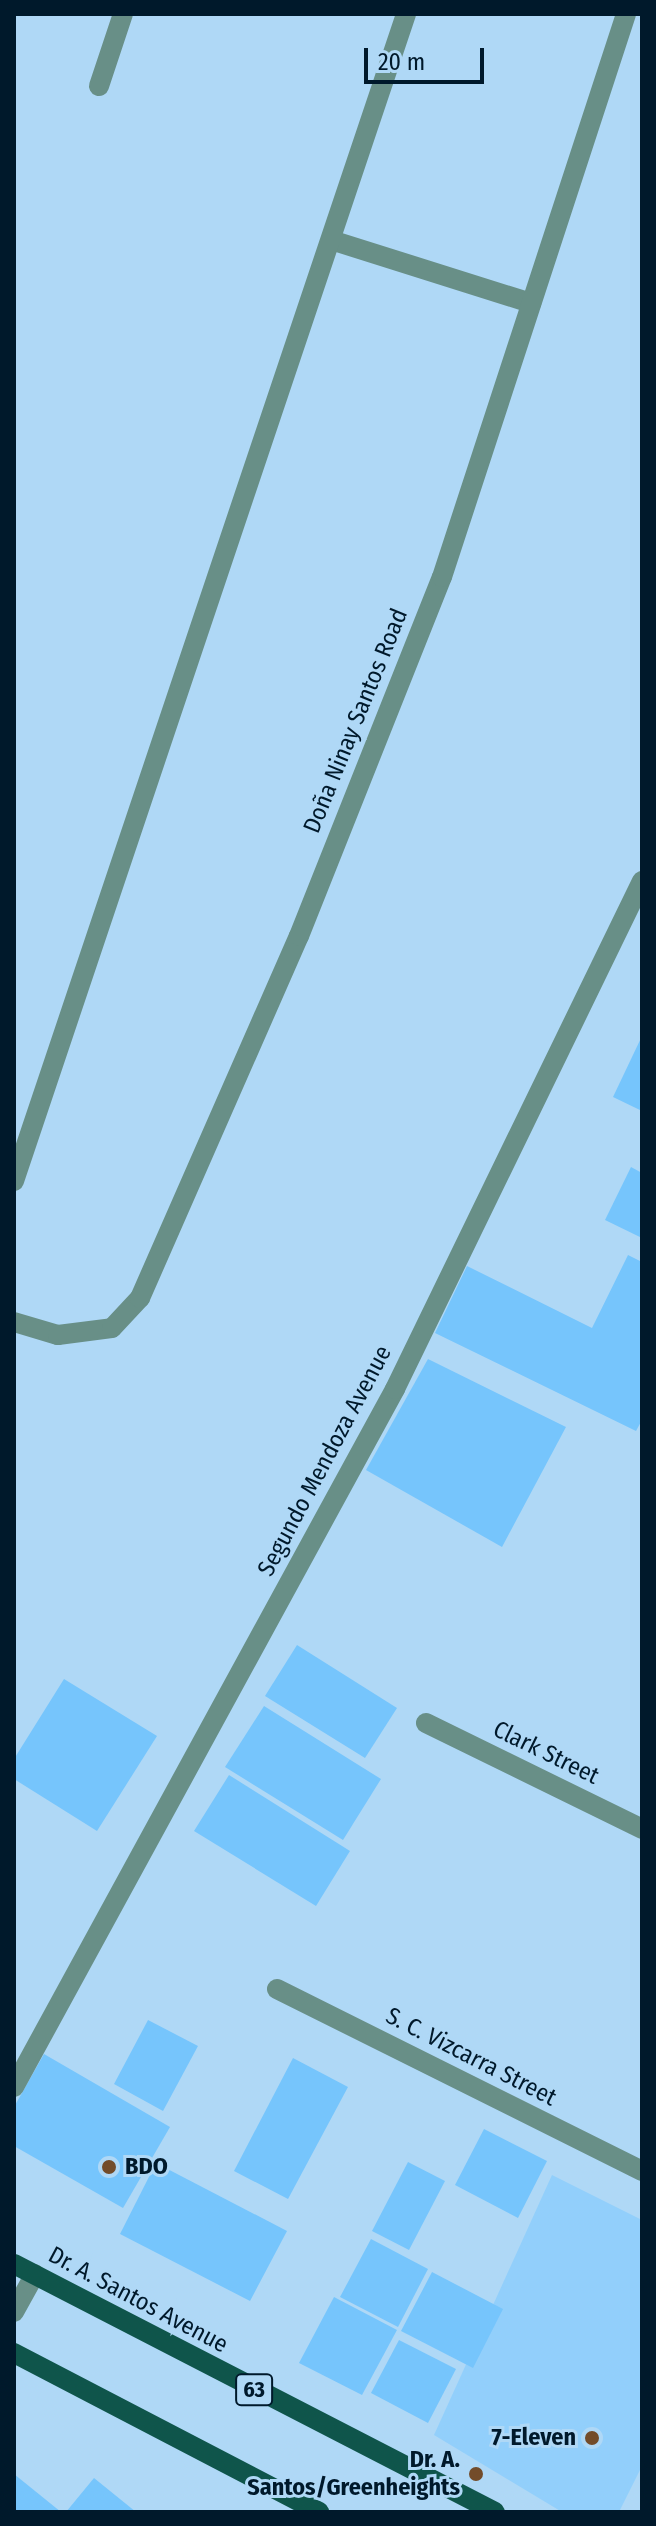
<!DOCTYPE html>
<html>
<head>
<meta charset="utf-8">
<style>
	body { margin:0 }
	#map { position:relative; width:656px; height:2526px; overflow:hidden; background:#afd8f6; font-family:"Fira Sans Condensed",sans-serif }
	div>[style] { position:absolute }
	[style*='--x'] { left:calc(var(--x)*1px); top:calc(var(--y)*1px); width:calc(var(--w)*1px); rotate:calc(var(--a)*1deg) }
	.built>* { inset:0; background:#92cffb }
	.building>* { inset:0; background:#76c5fc }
	.minor>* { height:20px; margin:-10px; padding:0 10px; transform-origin:10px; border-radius:10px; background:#688f87 }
	.major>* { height:20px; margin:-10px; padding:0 10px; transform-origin:10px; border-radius:10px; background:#0f554b }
	.dots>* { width:22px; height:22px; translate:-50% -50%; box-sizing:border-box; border:4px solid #afd8f6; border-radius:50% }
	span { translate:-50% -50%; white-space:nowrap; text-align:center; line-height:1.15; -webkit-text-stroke:6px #afd8f6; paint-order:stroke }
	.shield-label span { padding:2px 6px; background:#afd8f6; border:2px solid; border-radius:6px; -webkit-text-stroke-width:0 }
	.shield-label { font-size:22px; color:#00192b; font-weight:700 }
	.street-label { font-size:24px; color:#00192b }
	.poi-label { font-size:24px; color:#00192b; font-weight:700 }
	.left { translate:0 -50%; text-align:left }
	.right { translate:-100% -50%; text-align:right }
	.frame { position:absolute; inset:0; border:16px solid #00192b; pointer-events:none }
	.scale { position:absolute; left:364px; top:48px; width:120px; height:36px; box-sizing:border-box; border:4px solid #00192b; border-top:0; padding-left:10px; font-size:24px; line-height:28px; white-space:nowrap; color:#00192b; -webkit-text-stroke:6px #afd8f6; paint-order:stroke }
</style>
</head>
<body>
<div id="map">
	<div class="built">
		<div style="clip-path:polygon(552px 2175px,642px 2220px,642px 2466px,619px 2512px,562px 2512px,434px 2435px)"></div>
	</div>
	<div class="building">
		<div style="clip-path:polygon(642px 1036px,642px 1111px,613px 1097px)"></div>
		<div style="clip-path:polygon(631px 1167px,642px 1173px,642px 1238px,605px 1220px)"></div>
		<div style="clip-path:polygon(628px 1255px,642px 1262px,642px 1420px,636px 1431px,435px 1333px,467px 1266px,592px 1328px)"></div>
		<div style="clip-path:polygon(428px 1359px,566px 1427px,502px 1547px,366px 1470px)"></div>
		<div style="clip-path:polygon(297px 1645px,397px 1708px,365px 1758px,265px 1696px)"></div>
		<div style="clip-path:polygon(64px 1679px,157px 1736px,97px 1831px,14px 1779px,14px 1759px)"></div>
		<div style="clip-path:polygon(264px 1706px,381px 1779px,343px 1840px,225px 1767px)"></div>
		<div style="clip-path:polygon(229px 1775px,350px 1851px,316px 1906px,194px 1831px)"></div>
		<div style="clip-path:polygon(148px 2020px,198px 2046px,163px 2111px,114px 2084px)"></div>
		<div style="clip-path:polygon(44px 2054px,170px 2127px,123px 2208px,14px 2146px,14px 2107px)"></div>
		<div style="clip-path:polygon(293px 2058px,348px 2087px,288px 2199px,234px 2171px)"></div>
		<div style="clip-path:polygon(484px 2129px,547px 2161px,518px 2218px,455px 2185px)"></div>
		<div style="clip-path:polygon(408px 2162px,445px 2181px,409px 2250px,372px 2231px)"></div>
		<div style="clip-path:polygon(156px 2163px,287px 2231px,250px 2301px,120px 2234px)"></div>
		<div style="clip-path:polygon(371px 2239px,428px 2269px,398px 2327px,340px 2297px)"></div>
		<div style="clip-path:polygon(432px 2272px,503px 2309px,473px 2368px,401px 2331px)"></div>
		<div style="clip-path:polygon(334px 2297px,397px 2330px,362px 2395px,299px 2363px)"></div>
		<div style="clip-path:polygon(399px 2340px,456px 2369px,428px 2423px,371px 2393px)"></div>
		<div style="clip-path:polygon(14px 2474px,61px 2512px,14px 2512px)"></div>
		<div style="clip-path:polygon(94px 2478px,136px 2512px,66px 2512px)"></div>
	</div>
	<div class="minor">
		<div style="--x:99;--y:86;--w:76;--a:-71.6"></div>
		<div style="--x:331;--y:240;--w:210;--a:17.5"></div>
		<div style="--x:14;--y:1181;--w:1231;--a:-71.43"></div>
		<div style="--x:14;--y:1322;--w:46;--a:16.5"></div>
		<div style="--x:58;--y:1335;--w:54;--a:-7.4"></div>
		<div style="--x:112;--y:1328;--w:41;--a:-47"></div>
		<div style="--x:140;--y:1298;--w:395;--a:-66.3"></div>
		<div style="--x:299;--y:936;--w:386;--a:-68.3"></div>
		<div style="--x:442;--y:577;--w:592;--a:-71.9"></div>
		<div style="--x:426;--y:1723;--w:241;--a:26.1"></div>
		<div style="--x:277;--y:1989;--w:408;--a:26.5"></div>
		<div style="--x:14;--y:2087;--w:795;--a:-61.37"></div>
		<div style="--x:395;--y:1389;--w:565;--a:-64.07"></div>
		<div style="--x:14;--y:2312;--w:43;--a:-61.1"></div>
	</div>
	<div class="major">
		<div style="--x:14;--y:2264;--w:541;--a:27.28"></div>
		<div style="--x:14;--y:2353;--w:344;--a:27.5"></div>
	</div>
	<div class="dots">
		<div style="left:109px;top:2167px;background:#734c2a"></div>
		<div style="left:592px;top:2438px;background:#734c2a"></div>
		<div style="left:476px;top:2474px;background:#734c2a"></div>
	</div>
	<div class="shield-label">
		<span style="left:254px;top:2390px">63</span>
	</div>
	<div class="street-label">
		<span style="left:356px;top:721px;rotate:-68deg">Doña Ninay Santos Road</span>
		<span style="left:325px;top:1461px;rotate:-62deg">Segundo Mendoza Avenue</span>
		<span style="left:546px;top:1753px;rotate:26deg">Clark Street</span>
		<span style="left:471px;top:2057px;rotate:27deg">S. C. Vizcarra Street</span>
		<span style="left:138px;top:2300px;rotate:28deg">Dr. A. Santos Avenue</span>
	</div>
	<div class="poi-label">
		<span class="left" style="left:125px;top:2167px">BDO</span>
		<span class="right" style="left:576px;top:2438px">7-Eleven</span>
		<span class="right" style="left:460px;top:2474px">Dr. A.<br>Santos/Greenheights</span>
	</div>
	<div class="frame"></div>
	<div class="scale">20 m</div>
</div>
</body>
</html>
